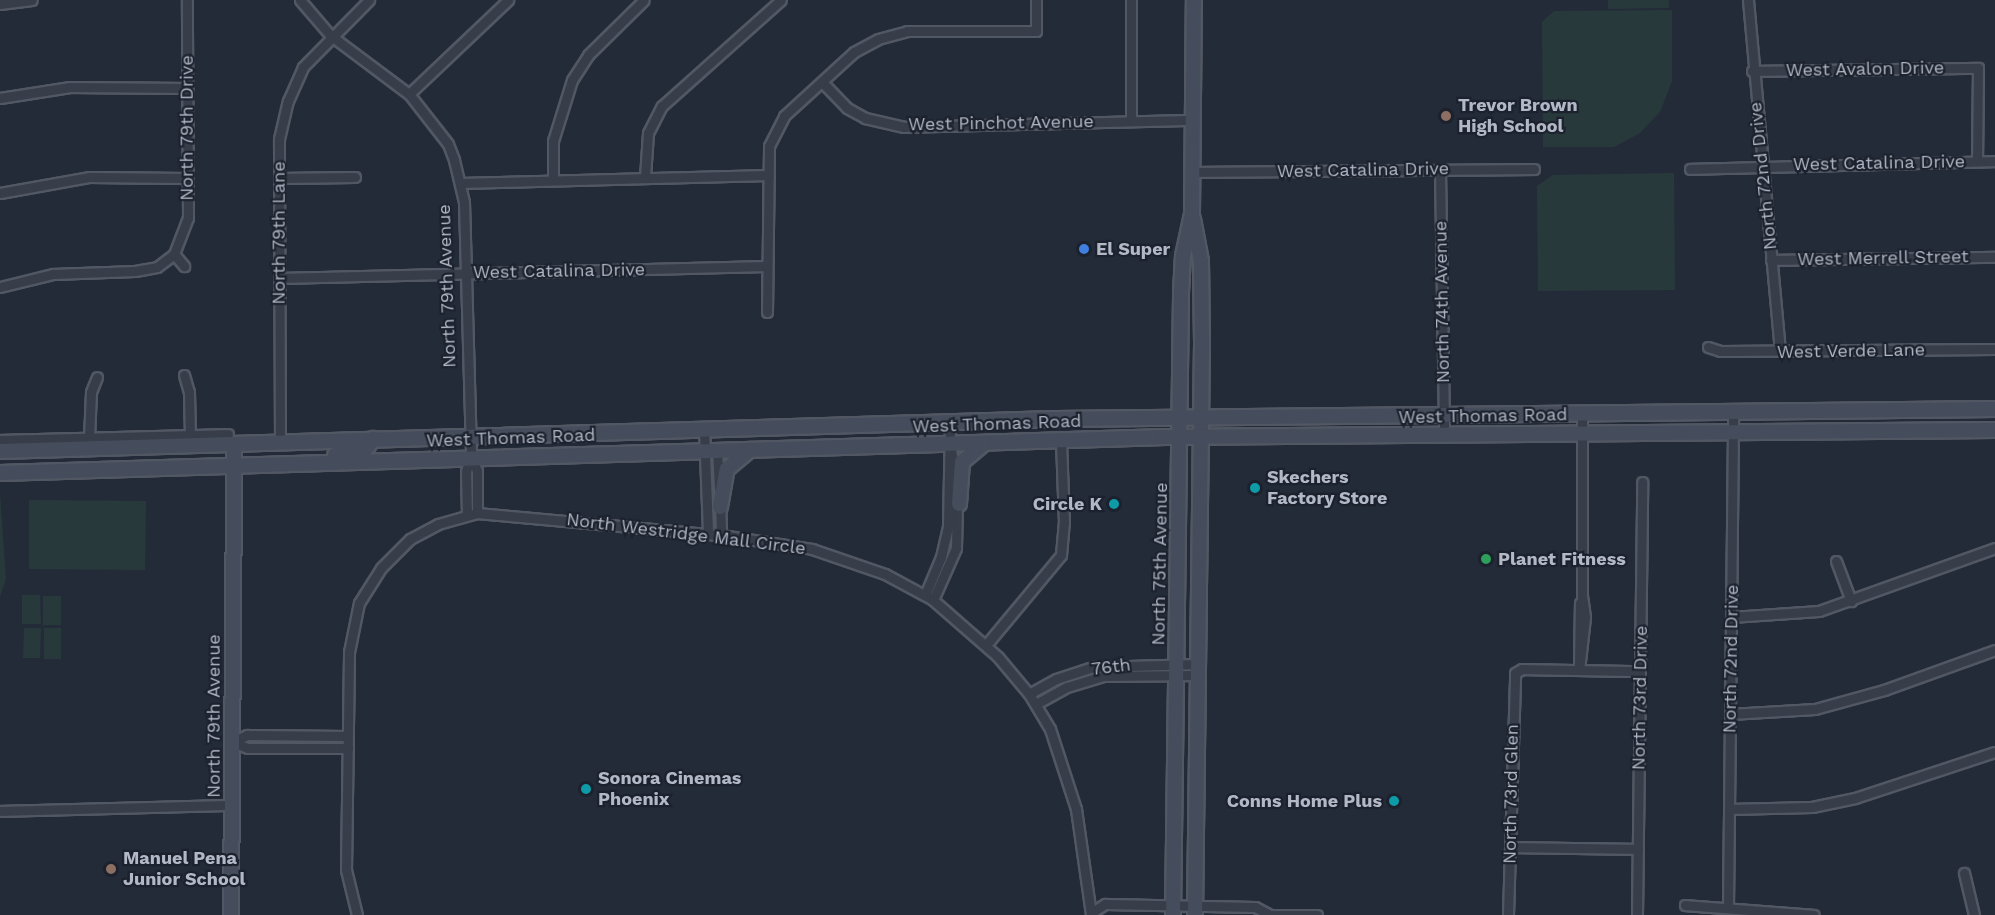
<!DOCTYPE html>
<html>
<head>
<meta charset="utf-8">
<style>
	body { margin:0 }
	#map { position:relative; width:1995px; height:915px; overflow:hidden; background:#232b38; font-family:"Work Sans",sans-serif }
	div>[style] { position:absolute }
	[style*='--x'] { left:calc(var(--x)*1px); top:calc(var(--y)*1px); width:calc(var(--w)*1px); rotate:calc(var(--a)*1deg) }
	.green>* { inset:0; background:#28393b }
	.roads { filter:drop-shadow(2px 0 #525863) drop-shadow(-2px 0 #525863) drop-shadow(0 2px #525863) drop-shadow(0 -2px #525863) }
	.street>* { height:9px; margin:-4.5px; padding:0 4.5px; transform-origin:4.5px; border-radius:4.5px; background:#373d49 }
	.secondary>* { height:14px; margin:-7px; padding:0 7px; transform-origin:7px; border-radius:7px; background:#454c5b }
	.dots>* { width:16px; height:16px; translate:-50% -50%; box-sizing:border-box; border:3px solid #1c222d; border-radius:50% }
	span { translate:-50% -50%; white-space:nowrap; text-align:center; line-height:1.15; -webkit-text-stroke:4.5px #1c222d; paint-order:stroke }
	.street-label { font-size:18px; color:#b2b8c5 }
	.poi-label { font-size:18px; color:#b2b8c5; font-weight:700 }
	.left { translate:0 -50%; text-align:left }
	.right { translate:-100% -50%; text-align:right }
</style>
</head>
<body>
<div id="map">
	<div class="green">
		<div style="clip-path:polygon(1608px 0,1669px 0,1669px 8px,1608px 9px)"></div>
		<div style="clip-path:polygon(1672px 10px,1672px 81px,1660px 112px,1640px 133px,1614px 147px,1543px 147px,1542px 22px,1554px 11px)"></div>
		<div style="clip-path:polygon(1674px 173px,1675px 290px,1538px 291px,1537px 186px,1553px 175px)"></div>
		<div style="clip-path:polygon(0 493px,6px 579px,0 597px)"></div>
		<div style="clip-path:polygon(29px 500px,146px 501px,145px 570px,29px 569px)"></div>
		<div style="clip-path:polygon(22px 595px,40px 595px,41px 624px,22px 624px)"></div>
		<div style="clip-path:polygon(43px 596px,61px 596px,61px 625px,43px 625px)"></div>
		<div style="clip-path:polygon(24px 628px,41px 628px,40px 658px,23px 658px)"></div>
		<div style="clip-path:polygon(44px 628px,61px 628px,61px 659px,44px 659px)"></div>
	</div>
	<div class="roads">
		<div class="street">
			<div style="--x:300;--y:0;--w:46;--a:49.4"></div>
			<div style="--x:330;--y:35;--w:99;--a:36.8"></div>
			<div style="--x:409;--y:94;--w:63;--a:52"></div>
			<div style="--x:448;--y:144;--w:17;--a:69"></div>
			<div style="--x:454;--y:160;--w:43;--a:76.6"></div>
			<div style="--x:464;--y:202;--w:254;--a:88.4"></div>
			<div style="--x:471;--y:456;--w:16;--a:108"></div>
			<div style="--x:466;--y:471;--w:43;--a:88.7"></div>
			<div style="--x:1748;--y:0;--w:352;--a:84.8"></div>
			<div style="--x:0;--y:4;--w:32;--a:-7"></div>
			<div style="--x:1752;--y:71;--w:226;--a:-0.8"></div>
			<div style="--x:1978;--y:68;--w:93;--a:90.6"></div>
			<div style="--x:822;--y:82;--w:36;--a:46"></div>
			<div style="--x:847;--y:108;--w:21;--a:29"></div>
			<div style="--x:865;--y:118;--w:40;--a:13"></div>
			<div style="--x:904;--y:127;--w:289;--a:-1.4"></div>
			<div style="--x:409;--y:94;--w:137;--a:-43.5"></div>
			<div style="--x:0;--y:98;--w:71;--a:-8.9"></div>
			<div style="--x:70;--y:87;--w:116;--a:0.5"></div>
			<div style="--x:1131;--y:120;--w:120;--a:-90"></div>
			<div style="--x:1690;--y:169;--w:305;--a:-1.5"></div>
			<div style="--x:1440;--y:170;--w:265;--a:89.1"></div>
			<div style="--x:1193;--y:172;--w:341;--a:-0.5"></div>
			<div style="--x:645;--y:177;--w:44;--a:-86.1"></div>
			<div style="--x:648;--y:133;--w:30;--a:-63"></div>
			<div style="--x:662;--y:106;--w:159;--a:-41.7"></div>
			<div style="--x:279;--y:178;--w:76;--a:-0.8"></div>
			<div style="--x:553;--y:179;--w:38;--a:-90"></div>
			<div style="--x:553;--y:141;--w:64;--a:-72.7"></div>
			<div style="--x:572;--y:80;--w:30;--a:-57"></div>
			<div style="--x:588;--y:55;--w:78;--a:-44.5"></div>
			<div style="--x:460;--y:183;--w:309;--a:-1.5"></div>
			<div style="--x:0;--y:193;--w:90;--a:-10.2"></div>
			<div style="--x:89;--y:177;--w:97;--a:0.6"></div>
			<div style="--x:174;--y:254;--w:16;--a:50"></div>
			<div style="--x:1771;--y:260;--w:224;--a:-0.8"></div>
			<div style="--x:279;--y:278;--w:488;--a:-1.4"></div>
			<div style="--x:0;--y:287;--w:55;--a:-13.8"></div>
			<div style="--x:53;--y:274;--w:82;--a:-2.1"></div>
			<div style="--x:135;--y:271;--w:22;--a:-10"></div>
			<div style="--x:157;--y:267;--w:21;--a:-37"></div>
			<div style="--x:174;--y:254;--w:39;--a:-69"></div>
			<div style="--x:188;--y:218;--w:218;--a:-90.3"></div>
			<div style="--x:767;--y:312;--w:166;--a:-89.3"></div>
			<div style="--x:769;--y:146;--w:34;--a:-63"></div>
			<div style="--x:784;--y:116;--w:95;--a:-42.4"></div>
			<div style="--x:854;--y:52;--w:27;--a:-28"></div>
			<div style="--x:878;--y:39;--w:30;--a:-15"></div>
			<div style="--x:907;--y:31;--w:129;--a:0"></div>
			<div style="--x:1036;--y:31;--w:31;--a:-90"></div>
			<div style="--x:1708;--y:347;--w:13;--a:18"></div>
			<div style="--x:1720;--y:351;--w:275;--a:-0.4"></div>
			<div style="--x:184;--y:375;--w:18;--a:74"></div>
			<div style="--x:189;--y:392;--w:43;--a:88.7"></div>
			<div style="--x:704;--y:428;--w:106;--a:87.8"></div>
			<div style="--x:89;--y:438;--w:46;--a:-87.5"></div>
			<div style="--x:91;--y:392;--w:16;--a:-68"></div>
			<div style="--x:0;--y:440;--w:228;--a:-1.5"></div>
			<div style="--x:950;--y:443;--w:30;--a:81"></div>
			<div style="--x:280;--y:444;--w:305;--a:-90.2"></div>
			<div style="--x:279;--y:139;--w:39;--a:-77"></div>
			<div style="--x:288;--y:101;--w:37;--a:-66"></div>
			<div style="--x:303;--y:67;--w:94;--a:-45.4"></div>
			<div style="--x:717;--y:449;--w:39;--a:87"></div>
			<div style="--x:471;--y:456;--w:16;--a:68"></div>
			<div style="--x:477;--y:471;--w:42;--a:90"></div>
			<div style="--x:720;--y:502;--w:33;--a:88"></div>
			<div style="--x:1836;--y:561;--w:43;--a:69.4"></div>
			<div style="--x:925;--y:595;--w:41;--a:-67.2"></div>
			<div style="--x:941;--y:557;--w:32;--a:-77"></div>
			<div style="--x:948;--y:526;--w:104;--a:-88.9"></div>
			<div style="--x:933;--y:600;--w:57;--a:-66.1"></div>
			<div style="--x:956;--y:548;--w:49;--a:-88.8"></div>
			<div style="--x:1731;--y:617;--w:88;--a:-3.9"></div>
			<div style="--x:1819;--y:611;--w:187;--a:-19.7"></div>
			<div style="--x:986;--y:645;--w:117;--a:-50.2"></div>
			<div style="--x:1061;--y:555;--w:32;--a:-85"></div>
			<div style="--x:1064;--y:523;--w:83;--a:-92.1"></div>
			<div style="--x:1579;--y:664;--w:61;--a:-89.1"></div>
			<div style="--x:1579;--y:670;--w:53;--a:-83.5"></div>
			<div style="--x:1585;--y:617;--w:22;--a:-98"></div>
			<div style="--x:1582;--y:595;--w:184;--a:-90"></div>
			<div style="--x:1029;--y:694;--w:31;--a:-29"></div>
			<div style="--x:1056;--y:679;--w:40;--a:-18"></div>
			<div style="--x:1094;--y:667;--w:104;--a:-1.7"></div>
			<div style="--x:1036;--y:704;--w:35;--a:-29"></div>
			<div style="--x:1067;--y:687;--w:39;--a:-17"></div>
			<div style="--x:1104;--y:676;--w:95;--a:-0.6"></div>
			<div style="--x:1730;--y:714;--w:85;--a:-3.4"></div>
			<div style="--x:1815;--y:709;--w:72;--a:-15.4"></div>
			<div style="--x:1884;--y:690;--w:118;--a:-19.8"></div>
			<div style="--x:232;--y:742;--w:17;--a:-25"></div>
			<div style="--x:247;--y:735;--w:100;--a:0.6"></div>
			<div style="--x:232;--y:742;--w:17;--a:21"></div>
			<div style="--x:248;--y:748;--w:100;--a:0"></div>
			<div style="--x:1729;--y:809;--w:83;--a:-1.4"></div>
			<div style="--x:1812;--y:807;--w:44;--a:-11.8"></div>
			<div style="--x:1855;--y:798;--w:147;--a:-18.2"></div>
			<div style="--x:0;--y:811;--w:232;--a:-1.5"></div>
			<div style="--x:1510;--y:847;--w:128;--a:0.9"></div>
			<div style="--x:1964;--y:873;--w:43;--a:76.6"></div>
			<div style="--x:1685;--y:905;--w:129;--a:4.4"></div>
			<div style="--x:1728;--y:907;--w:497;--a:-89.4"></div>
			<div style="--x:1091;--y:913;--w:17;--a:-33"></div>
			<div style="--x:1105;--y:904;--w:150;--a:1.1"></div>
			<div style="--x:1255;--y:907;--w:15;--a:28"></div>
			<div style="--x:357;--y:915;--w:46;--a:-103.7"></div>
			<div style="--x:346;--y:870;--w:218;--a:-89.2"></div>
			<div style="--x:349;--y:652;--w:50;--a:-78.5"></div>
			<div style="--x:359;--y:603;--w:41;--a:-57.8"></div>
			<div style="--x:381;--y:568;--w:41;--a:-45"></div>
			<div style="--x:410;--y:539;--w:32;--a:-28"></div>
			<div style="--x:438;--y:524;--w:41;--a:-15.8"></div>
			<div style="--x:477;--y:513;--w:245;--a:5.2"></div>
			<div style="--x:721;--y:535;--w:92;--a:8.7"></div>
			<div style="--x:812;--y:549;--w:77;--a:18.9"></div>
			<div style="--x:885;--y:574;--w:55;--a:28.4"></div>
			<div style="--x:933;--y:600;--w:86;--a:41.2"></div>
			<div style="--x:998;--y:657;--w:48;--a:50"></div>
			<div style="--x:1029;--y:694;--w:41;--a:59"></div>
			<div style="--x:1050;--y:729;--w:84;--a:72"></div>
			<div style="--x:1076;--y:809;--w:107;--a:81.9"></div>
			<div style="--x:1265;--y:915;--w:52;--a:0"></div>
			<div style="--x:1508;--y:915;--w:242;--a:-88.3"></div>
			<div style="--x:1515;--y:673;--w:8;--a:-30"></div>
			<div style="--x:1522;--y:669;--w:118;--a:1"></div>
			<div style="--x:1637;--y:915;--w:433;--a:-89.3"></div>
		</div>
		<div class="secondary">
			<div style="--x:1193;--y:219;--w:43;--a:79.2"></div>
			<div style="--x:1201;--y:261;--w:82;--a:89.3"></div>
			<div style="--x:1202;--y:343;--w:572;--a:90.7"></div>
			<div style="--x:0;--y:451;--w:1055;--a:-1.74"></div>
			<div style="--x:1055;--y:419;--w:940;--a:-0.61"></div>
			<div style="--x:335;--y:455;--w:30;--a:-9"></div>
			<div style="--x:365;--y:450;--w:14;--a:-54"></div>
			<div style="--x:0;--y:473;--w:1166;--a:-1.77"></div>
			<div style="--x:1165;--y:437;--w:830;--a:-0.48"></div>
			<div style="--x:959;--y:504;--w:42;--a:-85.9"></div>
			<div style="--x:962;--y:462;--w:30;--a:-40"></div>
			<div style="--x:720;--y:507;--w:39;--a:-80"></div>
			<div style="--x:727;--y:469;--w:30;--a:-40"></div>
			<div style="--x:231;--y:915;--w:469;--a:-89.6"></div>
			<div style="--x:1173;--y:915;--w:622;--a:-89.26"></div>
			<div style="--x:1181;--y:293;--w:37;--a:-87"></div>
			<div style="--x:1183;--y:256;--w:43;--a:-77.9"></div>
			<div style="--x:1192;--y:214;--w:214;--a:-89.5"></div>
		</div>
	</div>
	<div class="dots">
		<div style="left:1446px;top:116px;background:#8d6e63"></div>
		<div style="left:1084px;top:249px;background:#3f7fe0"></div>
		<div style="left:1255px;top:488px;background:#0f9aa8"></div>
		<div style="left:1114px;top:504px;background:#0f9aa8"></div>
		<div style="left:1486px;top:559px;background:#2e9e5b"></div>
		<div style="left:586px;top:789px;background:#0f9aa8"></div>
		<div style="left:1394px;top:801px;background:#0f9aa8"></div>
		<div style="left:111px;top:869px;background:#8d6e63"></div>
	</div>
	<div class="street-label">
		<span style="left:1865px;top:69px;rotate:-1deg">West Avalon Drive</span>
		<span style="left:1001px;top:123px;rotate:-1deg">West Pinchot Avenue</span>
		<span style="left:187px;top:128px;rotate:-90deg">North 79th Drive</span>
		<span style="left:1879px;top:163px;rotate:-1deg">West Catalina Drive</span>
		<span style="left:1363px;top:170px;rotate:-1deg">West Catalina Drive</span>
		<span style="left:1763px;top:176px;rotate:-96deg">North 72nd Drive</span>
		<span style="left:279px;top:233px;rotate:-90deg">North 79th Lane</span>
		<span style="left:1883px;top:258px;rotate:-1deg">West Merrell Street</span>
		<span style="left:559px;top:271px;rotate:-1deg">West Catalina Drive</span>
		<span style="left:447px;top:286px;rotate:-92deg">North 79th Avenue</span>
		<span style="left:1442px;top:302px;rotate:-91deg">North 74th Avenue</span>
		<span style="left:1851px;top:351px;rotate:-1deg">West Verde Lane</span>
		<span style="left:1483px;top:416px;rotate:-1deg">West Thomas Road</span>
		<span style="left:997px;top:424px;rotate:-2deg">West Thomas Road</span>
		<span style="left:511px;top:438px;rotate:-2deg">West Thomas Road</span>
		<span style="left:686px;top:534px;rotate:7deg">North Westridge Mall Circle</span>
		<span style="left:1160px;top:564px;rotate:-89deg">North 75th Avenue</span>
		<span style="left:1731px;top:659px;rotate:-89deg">North 72nd Drive</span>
		<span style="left:1111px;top:667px;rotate:-7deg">76th</span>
		<span style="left:1640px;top:698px;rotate:-89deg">North 73rd Drive</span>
		<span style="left:214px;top:716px;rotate:-90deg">North 79th Avenue</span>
		<span style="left:1511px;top:794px;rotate:-89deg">North 73rd Glen</span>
	</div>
	<div class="poi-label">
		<span class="left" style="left:1458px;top:116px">Trevor Brown<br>High School</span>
		<span class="left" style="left:1096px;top:249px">El Super</span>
		<span class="left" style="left:1267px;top:488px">Skechers<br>Factory Store</span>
		<span class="right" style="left:1102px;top:504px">Circle K</span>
		<span class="left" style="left:1498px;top:559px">Planet Fitness</span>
		<span class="left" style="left:598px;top:789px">Sonora Cinemas<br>Phoenix</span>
		<span class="right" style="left:1382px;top:801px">Conns Home Plus</span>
		<span class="left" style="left:123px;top:869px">Manuel Pena<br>Junior School</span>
	</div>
</div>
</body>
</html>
